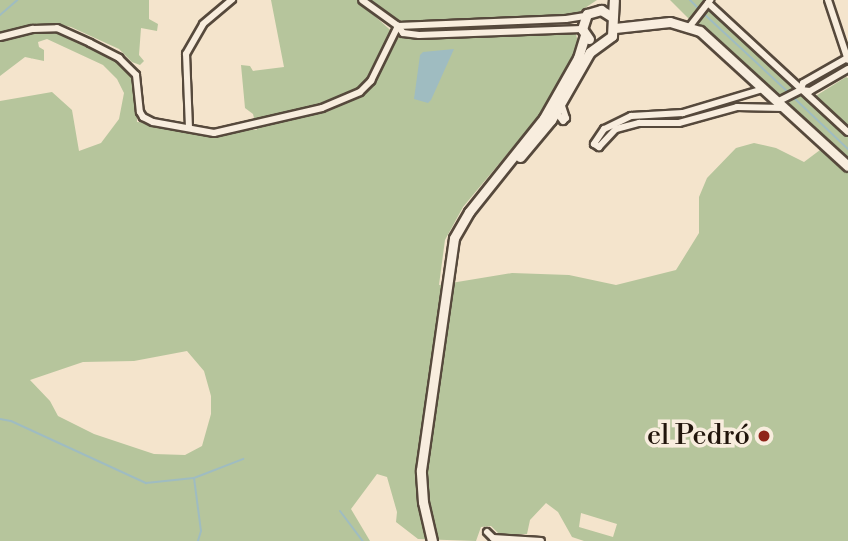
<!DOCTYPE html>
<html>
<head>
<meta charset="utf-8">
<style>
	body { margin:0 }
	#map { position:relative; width:848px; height:541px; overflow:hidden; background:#f4e4cc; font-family:"Libre Bodoni",serif }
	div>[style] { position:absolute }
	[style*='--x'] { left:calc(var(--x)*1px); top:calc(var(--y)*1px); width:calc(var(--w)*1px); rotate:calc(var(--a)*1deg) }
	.green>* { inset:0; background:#b6c59c }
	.water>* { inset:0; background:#9fbcc1 }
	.stream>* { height:2px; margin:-1px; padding:0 1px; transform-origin:1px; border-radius:1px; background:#9fbcc1 }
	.roads { filter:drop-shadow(2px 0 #56493c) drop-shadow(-2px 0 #56493c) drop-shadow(0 2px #56493c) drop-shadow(0 -2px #56493c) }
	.street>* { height:6px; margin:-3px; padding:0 3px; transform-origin:3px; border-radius:3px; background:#f8edde }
	.secondary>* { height:9px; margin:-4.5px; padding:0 4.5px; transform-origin:4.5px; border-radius:4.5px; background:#f8edde }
	.dots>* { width:19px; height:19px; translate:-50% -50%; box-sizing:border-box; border:4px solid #f8edde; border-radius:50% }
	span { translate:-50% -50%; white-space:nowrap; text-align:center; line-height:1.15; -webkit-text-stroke:7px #f8edde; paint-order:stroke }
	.poi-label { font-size:28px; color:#21150c }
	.right { translate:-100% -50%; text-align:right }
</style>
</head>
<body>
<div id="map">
	<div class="green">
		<div style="clip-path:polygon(evenodd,0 0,149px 0,149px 19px,158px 24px,157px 31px,141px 28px,139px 55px,144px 61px,140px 65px,132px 62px,119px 49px,71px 27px,62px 25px,62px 33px,116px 59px,133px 76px,137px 96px,137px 122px,257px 130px,253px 114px,245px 108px,241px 65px,250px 66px,253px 71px,284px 67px,271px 0,357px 0,398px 37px,561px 30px,576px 34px,578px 43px,565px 73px,537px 118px,463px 207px,445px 240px,439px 285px,512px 273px,569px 275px,616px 285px,676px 270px,699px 233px,699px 197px,707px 178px,736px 148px,754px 143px,776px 148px,804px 162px,820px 150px,670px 0,706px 0,793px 87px,848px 136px,848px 541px,584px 541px,572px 537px,558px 512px,546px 503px,530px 520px,527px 534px,499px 534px,491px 526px,481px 527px,476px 541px,418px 539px,396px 522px,397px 512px,387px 477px,377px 474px,351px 509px,370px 541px,0 541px,0 101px,52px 92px,72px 110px,79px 151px,101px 143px,119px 119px,124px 93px,117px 79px,103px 65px,47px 39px,38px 42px,39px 47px,44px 50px,44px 61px,25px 57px,0 76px,0 0,187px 351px,204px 371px,211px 396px,211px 414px,202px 446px,185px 455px,154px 454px,94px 434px,58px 416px,50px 401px,30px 380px,83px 362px,134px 361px,187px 351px,0 0,581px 513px,617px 524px,613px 537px,579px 527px,581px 513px)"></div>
		<div style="clip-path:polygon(370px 0,597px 0,573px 16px,409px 22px,398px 20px)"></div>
		<div style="clip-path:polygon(846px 77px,848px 78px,848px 127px,814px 97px)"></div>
	</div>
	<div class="water">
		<div style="clip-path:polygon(454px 49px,431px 100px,428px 103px,414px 99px,420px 55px,423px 52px)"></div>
	</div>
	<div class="stream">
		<div style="--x:690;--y:0;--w:13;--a:45"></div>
		<div style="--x:703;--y:13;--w:117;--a:42.9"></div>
		<div style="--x:0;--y:15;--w:23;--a:-41"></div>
		<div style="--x:793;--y:97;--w:76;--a:43.4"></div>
		<div style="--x:0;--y:419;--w:11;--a:10"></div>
		<div style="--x:11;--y:421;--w:149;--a:24.7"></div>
		<div style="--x:146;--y:483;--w:48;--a:-5.9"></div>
		<div style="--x:194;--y:478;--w:53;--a:-21.2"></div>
		<div style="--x:194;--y:478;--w:53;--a:82.5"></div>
		<div style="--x:201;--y:531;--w:10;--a:107"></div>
		<div style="--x:340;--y:511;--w:38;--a:53"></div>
	</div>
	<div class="roads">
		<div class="street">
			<div style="--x:828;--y:0;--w:63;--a:71.6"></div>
			<div style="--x:708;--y:3;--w:190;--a:42.7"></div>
			<div style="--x:690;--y:26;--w:33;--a:-52"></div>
			<div style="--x:582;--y:29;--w:163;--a:177.9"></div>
			<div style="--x:419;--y:35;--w:16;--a:-173"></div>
			<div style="--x:403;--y:33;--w:9;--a:-126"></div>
			<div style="--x:398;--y:26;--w:168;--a:-2.4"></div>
			<div style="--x:566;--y:19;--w:19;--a:-9"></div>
			<div style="--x:0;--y:37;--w:34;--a:-14"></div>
			<div style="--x:33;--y:29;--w:24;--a:-2"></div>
			<div style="--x:57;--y:28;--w:36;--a:24"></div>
			<div style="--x:90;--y:43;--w:33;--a:27"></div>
			<div style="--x:119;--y:58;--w:24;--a:45"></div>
			<div style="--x:136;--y:75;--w:37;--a:84"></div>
			<div style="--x:140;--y:112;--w:6;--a:59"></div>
			<div style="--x:143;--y:117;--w:11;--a:27"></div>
			<div style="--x:153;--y:122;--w:62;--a:10.2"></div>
			<div style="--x:214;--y:133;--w:111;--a:-13"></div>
			<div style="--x:322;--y:108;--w:41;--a:-22.8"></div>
			<div style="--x:360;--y:92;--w:16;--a:-45"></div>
			<div style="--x:371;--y:81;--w:61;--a:-63.9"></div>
			<div style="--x:398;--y:26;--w:44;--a:-144.2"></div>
			<div style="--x:763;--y:89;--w:84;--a:163.3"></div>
			<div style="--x:683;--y:113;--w:52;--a:176.7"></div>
			<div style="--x:631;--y:116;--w:30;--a:154"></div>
			<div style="--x:604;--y:129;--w:18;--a:124"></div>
			<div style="--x:594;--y:144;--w:6;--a:31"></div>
			<div style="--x:599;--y:147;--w:25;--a:-47"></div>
			<div style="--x:616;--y:129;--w:24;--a:-15"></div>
			<div style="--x:639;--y:123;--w:40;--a:0"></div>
			<div style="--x:679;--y:123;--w:60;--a:-15.4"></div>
			<div style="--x:737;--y:107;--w:46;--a:1.2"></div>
			<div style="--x:801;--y:90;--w:7;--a:-74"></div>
			<div style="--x:803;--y:83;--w:51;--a:-29.6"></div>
			<div style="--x:777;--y:102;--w:27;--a:-27"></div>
			<div style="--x:801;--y:90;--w:9;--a:6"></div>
			<div style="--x:810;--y:91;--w:44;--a:-30.1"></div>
			<div style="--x:561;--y:103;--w:16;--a:72"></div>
			<div style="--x:566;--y:118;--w:4;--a:135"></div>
			<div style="--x:554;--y:109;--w:15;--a:53"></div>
			<div style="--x:189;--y:128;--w:74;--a:-92.3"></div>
			<div style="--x:186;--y:54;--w:34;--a:-60"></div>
			<div style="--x:203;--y:24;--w:38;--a:-40"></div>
			<div style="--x:487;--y:532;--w:8;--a:45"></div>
			<div style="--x:493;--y:538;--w:48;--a:3.6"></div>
		</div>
		<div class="secondary">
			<div style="--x:615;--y:28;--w:55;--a:-6.2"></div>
			<div style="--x:670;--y:22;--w:31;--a:17"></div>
			<div style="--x:700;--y:31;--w:200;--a:42.4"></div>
			<div style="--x:589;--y:39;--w:12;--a:-125"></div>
			<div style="--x:582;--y:29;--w:16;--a:-72"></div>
			<div style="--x:587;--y:14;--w:15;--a:-16"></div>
			<div style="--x:601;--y:10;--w:13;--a:32"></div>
			<div style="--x:520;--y:157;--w:48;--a:-50"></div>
			<div style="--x:551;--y:120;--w:78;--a:-60.2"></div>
			<div style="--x:590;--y:52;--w:27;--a:-36"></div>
			<div style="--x:612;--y:36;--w:36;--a:-87"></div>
			<div style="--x:432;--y:541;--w:40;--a:-103"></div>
			<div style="--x:423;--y:502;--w:32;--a:-94"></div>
			<div style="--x:421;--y:470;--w:234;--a:-81.9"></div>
			<div style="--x:454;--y:238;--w:30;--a:-60"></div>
			<div style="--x:469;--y:212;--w:120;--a:-51.4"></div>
			<div style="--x:544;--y:118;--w:69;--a:-60.5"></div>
			<div style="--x:578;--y:58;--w:24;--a:-73"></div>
		</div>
	</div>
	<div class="dots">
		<div style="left:764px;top:436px;background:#8f2418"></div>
	</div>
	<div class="poi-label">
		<span class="right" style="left:750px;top:436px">el Pedró</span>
	</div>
</div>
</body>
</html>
